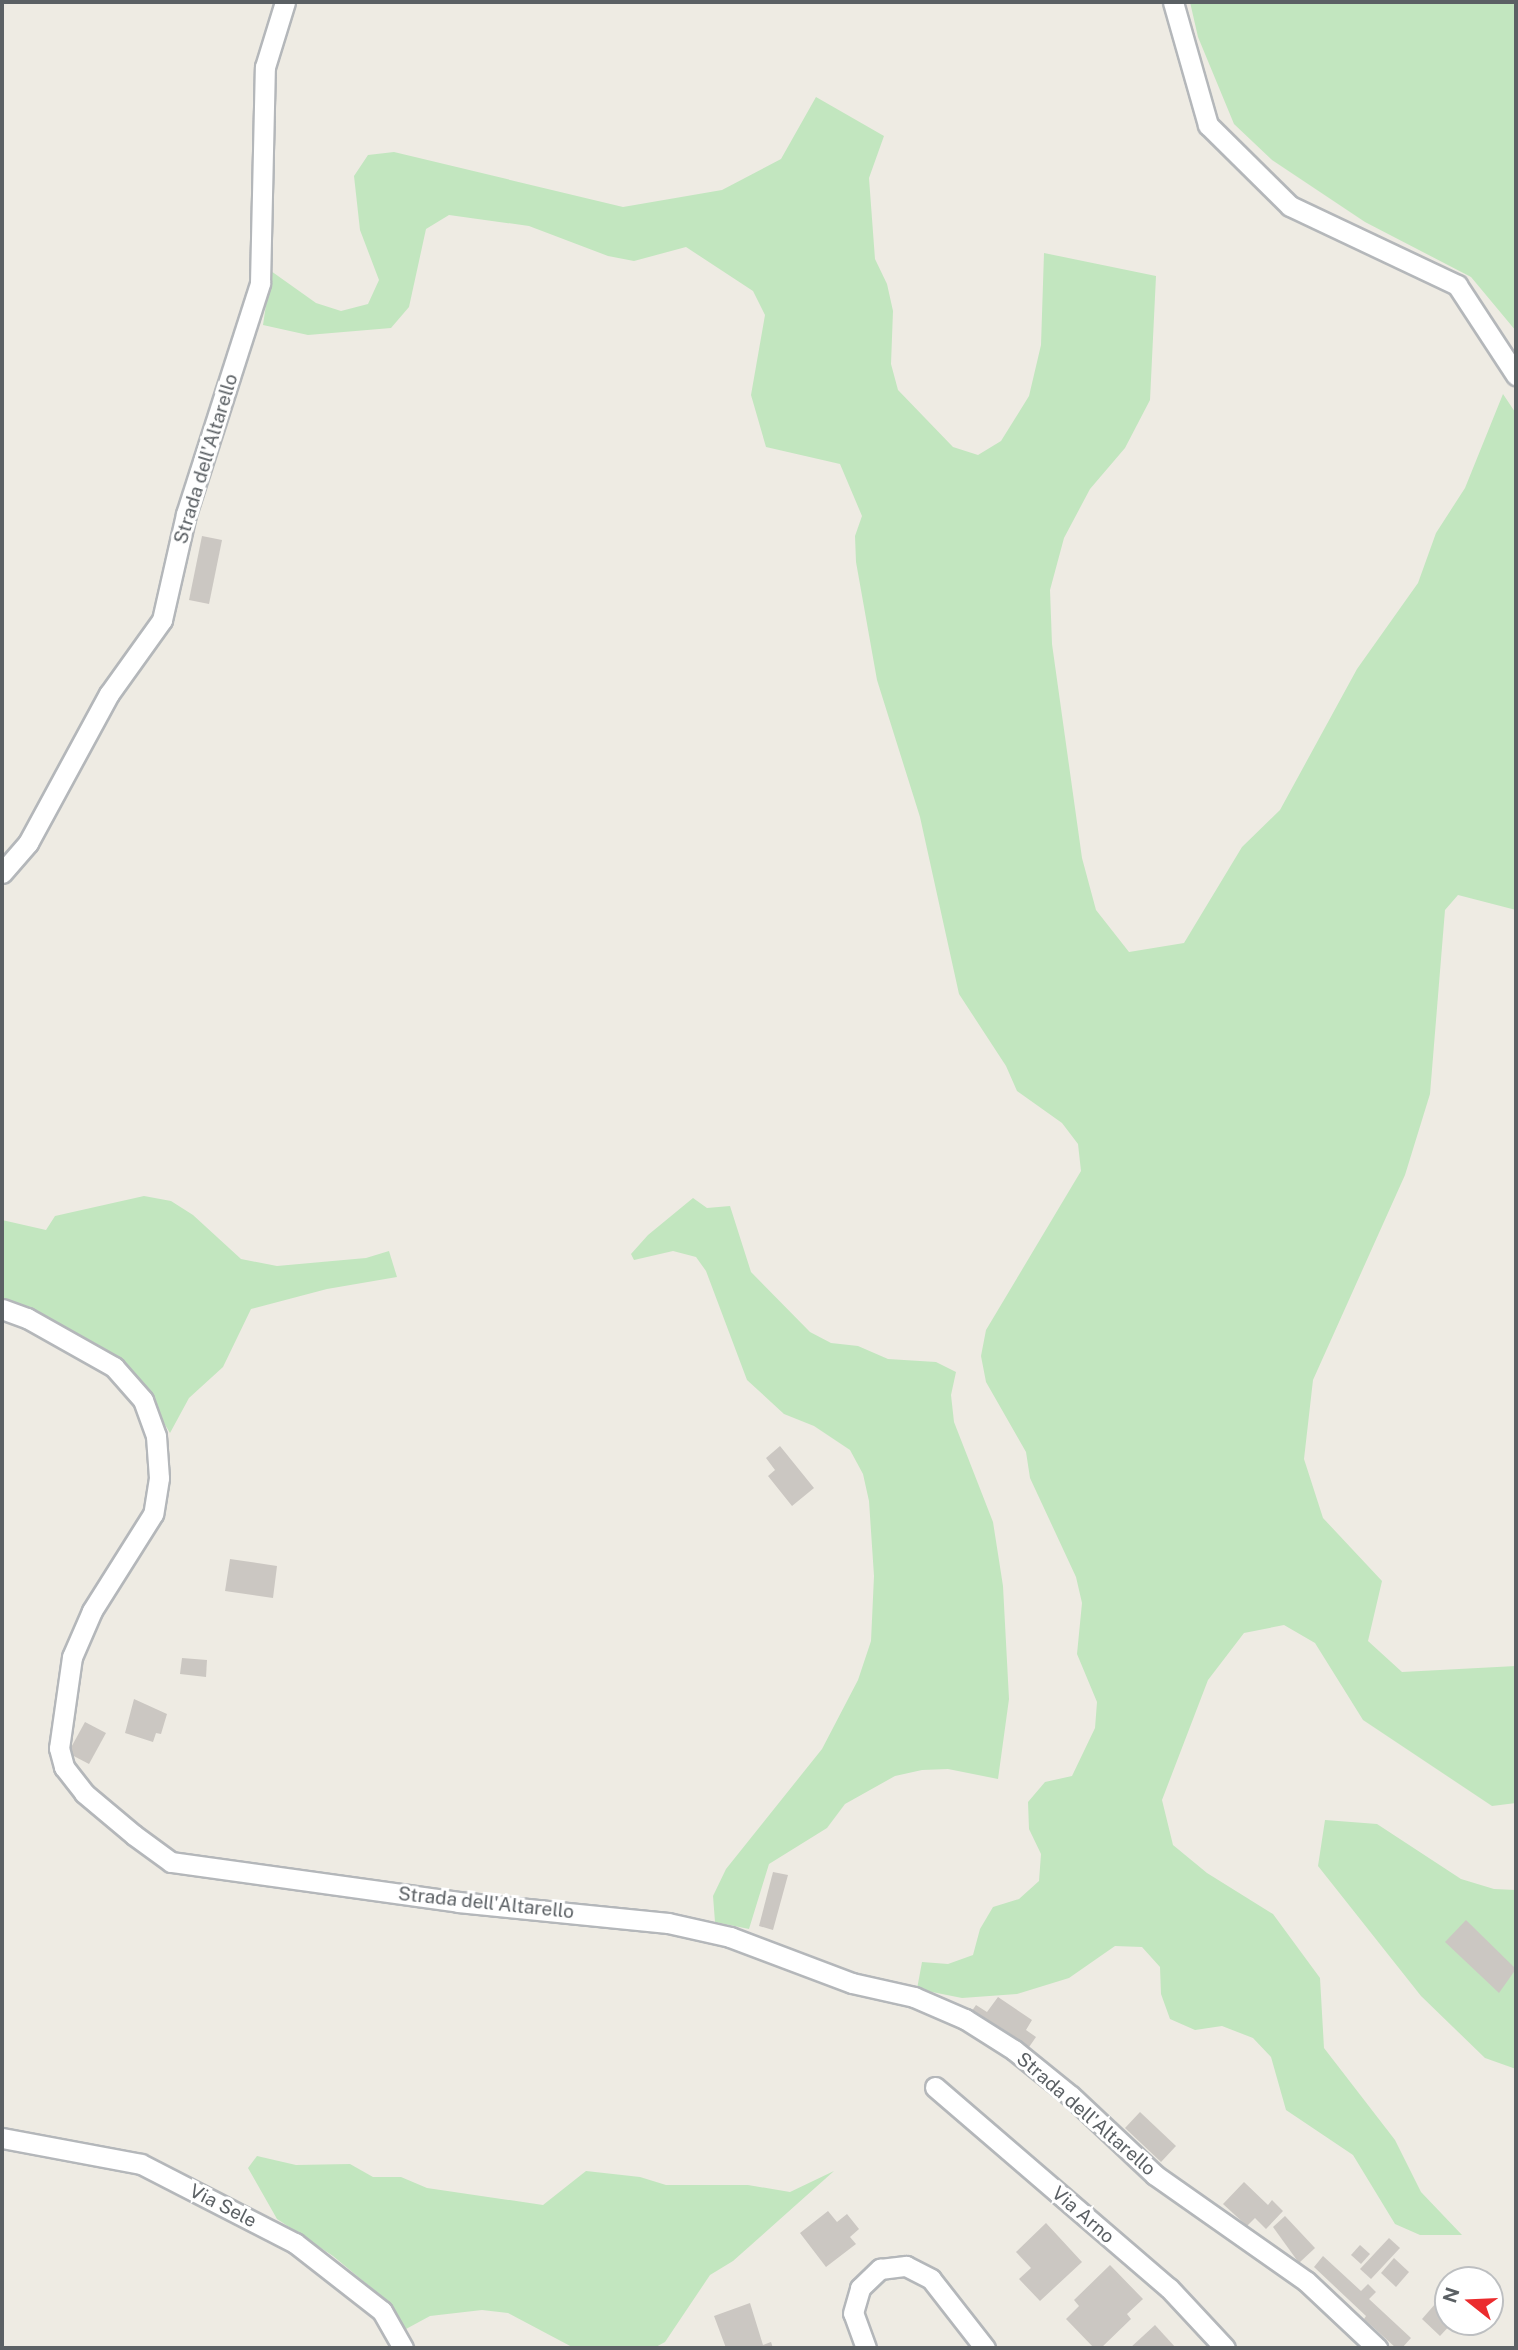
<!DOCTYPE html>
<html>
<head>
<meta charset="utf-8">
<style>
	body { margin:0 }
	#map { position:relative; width:1518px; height:2350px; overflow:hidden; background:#eeebe3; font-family:"Public Sans",sans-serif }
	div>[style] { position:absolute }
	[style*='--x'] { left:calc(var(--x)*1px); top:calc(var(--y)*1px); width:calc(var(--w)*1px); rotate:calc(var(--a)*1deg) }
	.green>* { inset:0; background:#c2e6bf }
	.building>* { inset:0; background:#cbc7c2 }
	.roads { filter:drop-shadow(2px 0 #b4b7ba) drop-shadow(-2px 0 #b4b7ba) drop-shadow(0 2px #b4b7ba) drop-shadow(0 -2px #b4b7ba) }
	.minor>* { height:19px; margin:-9.5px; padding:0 9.5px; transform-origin:9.5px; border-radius:9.5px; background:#fff }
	span { translate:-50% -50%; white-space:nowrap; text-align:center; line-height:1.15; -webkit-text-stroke:6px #fff; paint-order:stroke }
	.street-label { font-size:19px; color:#5b6064 }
	.frame { position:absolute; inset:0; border:4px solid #5b6064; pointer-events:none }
	.north { position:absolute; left:1434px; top:2266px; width:70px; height:70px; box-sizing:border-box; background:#fff; border:2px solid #bdbfc1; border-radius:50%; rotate:288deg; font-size:19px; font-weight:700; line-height:28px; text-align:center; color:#5b6064 }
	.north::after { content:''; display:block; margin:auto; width:24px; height:32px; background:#eb2c2e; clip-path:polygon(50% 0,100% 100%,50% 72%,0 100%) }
</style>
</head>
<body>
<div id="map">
	<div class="green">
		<div style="clip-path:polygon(1190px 2px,1516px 2px,1516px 331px,1471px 277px,1365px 222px,1272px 160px,1234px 124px,1198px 37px)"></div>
		<div style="clip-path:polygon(816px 97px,884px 136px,869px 178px,875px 259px,887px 284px,893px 311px,891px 364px,898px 390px,953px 447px,978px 455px,1001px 441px,1029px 396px,1041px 345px,1044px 253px,1156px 276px,1150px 400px,1125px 448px,1090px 489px,1064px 538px,1050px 590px,1052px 644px,1082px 858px,1096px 910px,1129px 952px,1184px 943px,1242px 847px,1280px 810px,1357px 669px,1418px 583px,1436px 533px,1465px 488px,1503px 394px,1515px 412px,1516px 910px,1458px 895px,1445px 910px,1430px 1094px,1405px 1175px,1313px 1380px,1304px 1459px,1323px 1518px,1382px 1581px,1368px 1641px,1402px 1672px,1516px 1666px,1516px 1803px,1492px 1806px,1363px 1720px,1315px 1643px,1284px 1625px,1244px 1633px,1208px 1680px,1162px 1800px,1173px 1845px,1207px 1873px,1273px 1914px,1320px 1978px,1324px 2048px,1395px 2140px,1421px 2192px,1462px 2235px,1420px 2235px,1395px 2224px,1353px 2155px,1286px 2110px,1271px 2057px,1253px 2038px,1222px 2026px,1195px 2030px,1170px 2019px,1161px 1994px,1160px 1967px,1142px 1947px,1115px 1946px,1069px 1978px,1017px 1994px,962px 1998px,917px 1989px,922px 1962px,948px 1964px,973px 1955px,980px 1929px,993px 1907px,1019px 1899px,1039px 1881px,1041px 1854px,1029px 1829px,1028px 1802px,1045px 1782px,1072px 1776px,1095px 1728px,1097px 1702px,1077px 1654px,1082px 1603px,1076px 1577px,1030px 1478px,1026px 1452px,986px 1382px,981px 1356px,986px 1330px,1081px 1171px,1078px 1144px,1062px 1123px,1017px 1091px,1006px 1066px,959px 994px,920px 817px,877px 680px,856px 562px,855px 536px,862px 516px,840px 464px,766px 447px,751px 395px,765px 315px,753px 291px,686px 247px,634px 261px,608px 256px,529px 226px,449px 215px,426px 229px,409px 307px,391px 328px,308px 335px,263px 325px,271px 271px,316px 303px,341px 311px,368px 304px,379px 280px,360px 230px,354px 176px,368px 155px,394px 152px,623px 207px,722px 190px,781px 159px)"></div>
		<div style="clip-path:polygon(144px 1196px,171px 1201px,193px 1215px,241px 1259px,277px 1266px,366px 1258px,389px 1251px,397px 1277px,327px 1289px,251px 1309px,223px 1367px,189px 1398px,170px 1433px,135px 1375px,95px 1343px,39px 1313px,2px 1301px,2px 1220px,46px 1230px,55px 1216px)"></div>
		<div style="clip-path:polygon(693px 1198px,707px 1208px,730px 1206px,751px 1272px,810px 1332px,831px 1343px,858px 1346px,888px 1359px,936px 1362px,956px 1372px,951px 1395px,954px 1422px,993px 1522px,1003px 1586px,1009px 1699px,998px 1779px,948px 1769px,922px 1770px,895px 1776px,845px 1804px,827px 1828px,769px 1864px,749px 1929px,715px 1922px,713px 1896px,726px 1869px,822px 1749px,858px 1680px,871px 1641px,874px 1576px,869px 1501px,863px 1474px,850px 1450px,814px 1426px,784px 1414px,747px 1380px,706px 1271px,696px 1257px,673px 1251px,634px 1260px,631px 1254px,648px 1235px)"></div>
		<div style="clip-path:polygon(1325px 1820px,1377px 1824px,1461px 1879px,1494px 1889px,1516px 1890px,1516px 2069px,1485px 2058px,1421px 1996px,1318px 1866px)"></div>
		<div style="clip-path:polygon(257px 2156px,296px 2165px,350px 2164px,373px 2177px,401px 2177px,427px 2188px,543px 2205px,586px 2171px,640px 2177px,666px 2185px,748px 2185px,790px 2192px,834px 2171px,733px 2261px,710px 2275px,665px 2342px,654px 2348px,574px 2348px,508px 2313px,482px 2310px,430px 2316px,406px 2329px,380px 2295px,333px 2256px,277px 2219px,248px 2168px)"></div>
	</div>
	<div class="building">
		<div style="clip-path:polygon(202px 536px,222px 540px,209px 604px,189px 600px)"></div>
		<div style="clip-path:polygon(780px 1446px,814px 1488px,792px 1506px,768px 1476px,775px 1470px,766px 1458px)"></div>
		<div style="clip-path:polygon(230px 1559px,277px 1566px,273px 1598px,225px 1591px)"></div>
		<div style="clip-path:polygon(182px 1658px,207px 1660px,206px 1677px,180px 1674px)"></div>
		<div style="clip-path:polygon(134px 1699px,167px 1714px,161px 1734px,156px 1733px,153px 1742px,125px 1733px)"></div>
		<div style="clip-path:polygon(85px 1722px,106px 1733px,89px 1764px,68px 1753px)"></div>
		<div style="clip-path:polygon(773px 1872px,788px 1875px,773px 1930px,759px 1926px)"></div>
		<div style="clip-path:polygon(1466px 1920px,1516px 1969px,1499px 1993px,1445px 1942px)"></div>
		<div style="clip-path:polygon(998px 1997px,1032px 2020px,1026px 2030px,1036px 2037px,1027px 2050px,969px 2015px,976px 2005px,987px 2012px)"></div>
		<div style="clip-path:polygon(1140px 2112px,1176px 2146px,1161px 2162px,1125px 2128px)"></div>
		<div style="clip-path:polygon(1244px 2182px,1268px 2205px,1272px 2200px,1283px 2211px,1266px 2229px,1255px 2218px,1247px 2226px,1223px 2204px)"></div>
		<div style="clip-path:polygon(828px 2211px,837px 2222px,847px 2214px,859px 2229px,850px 2237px,856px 2244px,826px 2267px,800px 2233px)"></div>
		<div style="clip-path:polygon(1285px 2216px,1315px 2248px,1299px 2263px,1273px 2227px)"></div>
		<div style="clip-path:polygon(1046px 2223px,1082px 2262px,1040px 2301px,1019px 2279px,1031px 2268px,1016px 2252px)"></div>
		<div style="clip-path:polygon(1389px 2238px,1400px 2248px,1371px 2279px,1360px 2269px)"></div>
		<div style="clip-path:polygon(1360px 2245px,1370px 2254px,1361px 2264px,1351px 2255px)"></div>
		<div style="clip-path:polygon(1323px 2256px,1361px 2291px,1368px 2284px,1376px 2292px,1369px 2299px,1411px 2338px,1402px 2348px,1396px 2348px,1364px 2319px,1366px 2316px,1314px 2267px)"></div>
		<div style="clip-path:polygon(1394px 2258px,1409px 2272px,1396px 2287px,1381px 2273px)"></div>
		<div style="clip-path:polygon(1110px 2265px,1143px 2299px,1127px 2314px,1131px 2319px,1101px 2348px,1094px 2348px,1066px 2319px,1079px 2306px,1074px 2300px)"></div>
		<div style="clip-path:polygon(1443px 2295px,1448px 2300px,1448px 2322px,1453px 2322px,1440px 2336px,1422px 2319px)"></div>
		<div style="clip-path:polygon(750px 2303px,763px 2345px,771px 2342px,773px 2348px,726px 2348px,714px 2316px)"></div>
		<div style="clip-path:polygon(1155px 2325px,1176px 2348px,1130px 2348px)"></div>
	</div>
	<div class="roads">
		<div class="minor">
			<div style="--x:1173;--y:2;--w:128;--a:74.1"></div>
			<div style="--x:1208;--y:125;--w:115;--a:44.6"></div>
			<div style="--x:1290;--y:206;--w:185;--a:25.3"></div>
			<div style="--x:1457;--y:285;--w:108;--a:56.8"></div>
			<div style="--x:2;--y:873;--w:40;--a:-49"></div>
			<div style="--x:28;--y:843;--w:170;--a:-61.5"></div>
			<div style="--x:109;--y:694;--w:91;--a:-54.4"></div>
			<div style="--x:162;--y:620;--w:109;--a:-77.2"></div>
			<div style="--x:186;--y:514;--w:243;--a:-72.2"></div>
			<div style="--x:260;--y:283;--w:216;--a:-88.7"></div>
			<div style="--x:265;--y:67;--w:68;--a:-72.9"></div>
			<div style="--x:2;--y:1309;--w:27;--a:20"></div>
			<div style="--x:27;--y:1318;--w:100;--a:29.4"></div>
			<div style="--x:114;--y:1367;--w:44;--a:48.7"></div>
			<div style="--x:143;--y:1400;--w:38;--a:70"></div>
			<div style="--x:156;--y:1436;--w:42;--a:85.9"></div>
			<div style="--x:159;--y:1478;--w:36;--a:99"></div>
			<div style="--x:153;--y:1514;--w:115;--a:122.2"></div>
			<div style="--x:92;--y:1611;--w:50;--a:113.5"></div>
			<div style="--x:72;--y:1657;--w:92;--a:98.1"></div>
			<div style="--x:59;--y:1748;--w:20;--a:75"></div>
			<div style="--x:64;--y:1767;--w:33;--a:52"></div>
			<div style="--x:84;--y:1793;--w:65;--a:40"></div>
			<div style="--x:134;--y:1835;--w:46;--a:36.1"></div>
			<div style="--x:171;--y:1862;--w:290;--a:7.9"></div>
			<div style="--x:458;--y:1902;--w:211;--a:5.7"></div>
			<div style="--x:668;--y:1923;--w:64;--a:12.7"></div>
			<div style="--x:730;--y:1937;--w:130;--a:20.7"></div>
			<div style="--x:852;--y:1983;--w:64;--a:12.7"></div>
			<div style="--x:914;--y:1997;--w:56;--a:23.3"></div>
			<div style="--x:965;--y:2019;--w:58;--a:32.3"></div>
			<div style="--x:1014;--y:2050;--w:73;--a:38.9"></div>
			<div style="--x:1071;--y:2096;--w:115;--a:43.2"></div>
			<div style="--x:1155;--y:2175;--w:184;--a:35.1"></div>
			<div style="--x:1306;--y:2281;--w:98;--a:43.3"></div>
			<div style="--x:935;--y:2087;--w:308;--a:40.7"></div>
			<div style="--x:1169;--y:2288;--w:82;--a:47"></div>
			<div style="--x:2;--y:2138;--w:141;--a:10.6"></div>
			<div style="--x:141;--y:2164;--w:173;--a:27.2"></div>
			<div style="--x:295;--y:2243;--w:110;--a:38"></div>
			<div style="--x:382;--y:2311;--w:43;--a:60.4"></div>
			<div style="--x:866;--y:2348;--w:37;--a:-110"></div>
			<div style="--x:853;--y:2313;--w:26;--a:-74"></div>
			<div style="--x:860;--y:2288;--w:28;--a:-44"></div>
			<div style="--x:880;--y:2269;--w:26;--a:-7"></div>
			<div style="--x:906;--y:2266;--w:28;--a:27"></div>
			<div style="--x:931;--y:2279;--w:88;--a:52"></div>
		</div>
	</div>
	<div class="street-label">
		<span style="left:206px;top:459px;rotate:-73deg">Strada dell'Altarello</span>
		<span style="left:486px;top:1903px;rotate:6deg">Strada dell'Altarello</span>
		<span style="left:1086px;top:2114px;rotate:41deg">Strada dell'Altarello</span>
		<span style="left:223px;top:2206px;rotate:27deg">Via Sele</span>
		<span style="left:1083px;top:2215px;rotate:41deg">Via Arno</span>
	</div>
	<div class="frame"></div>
	<div class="north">N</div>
</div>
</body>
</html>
